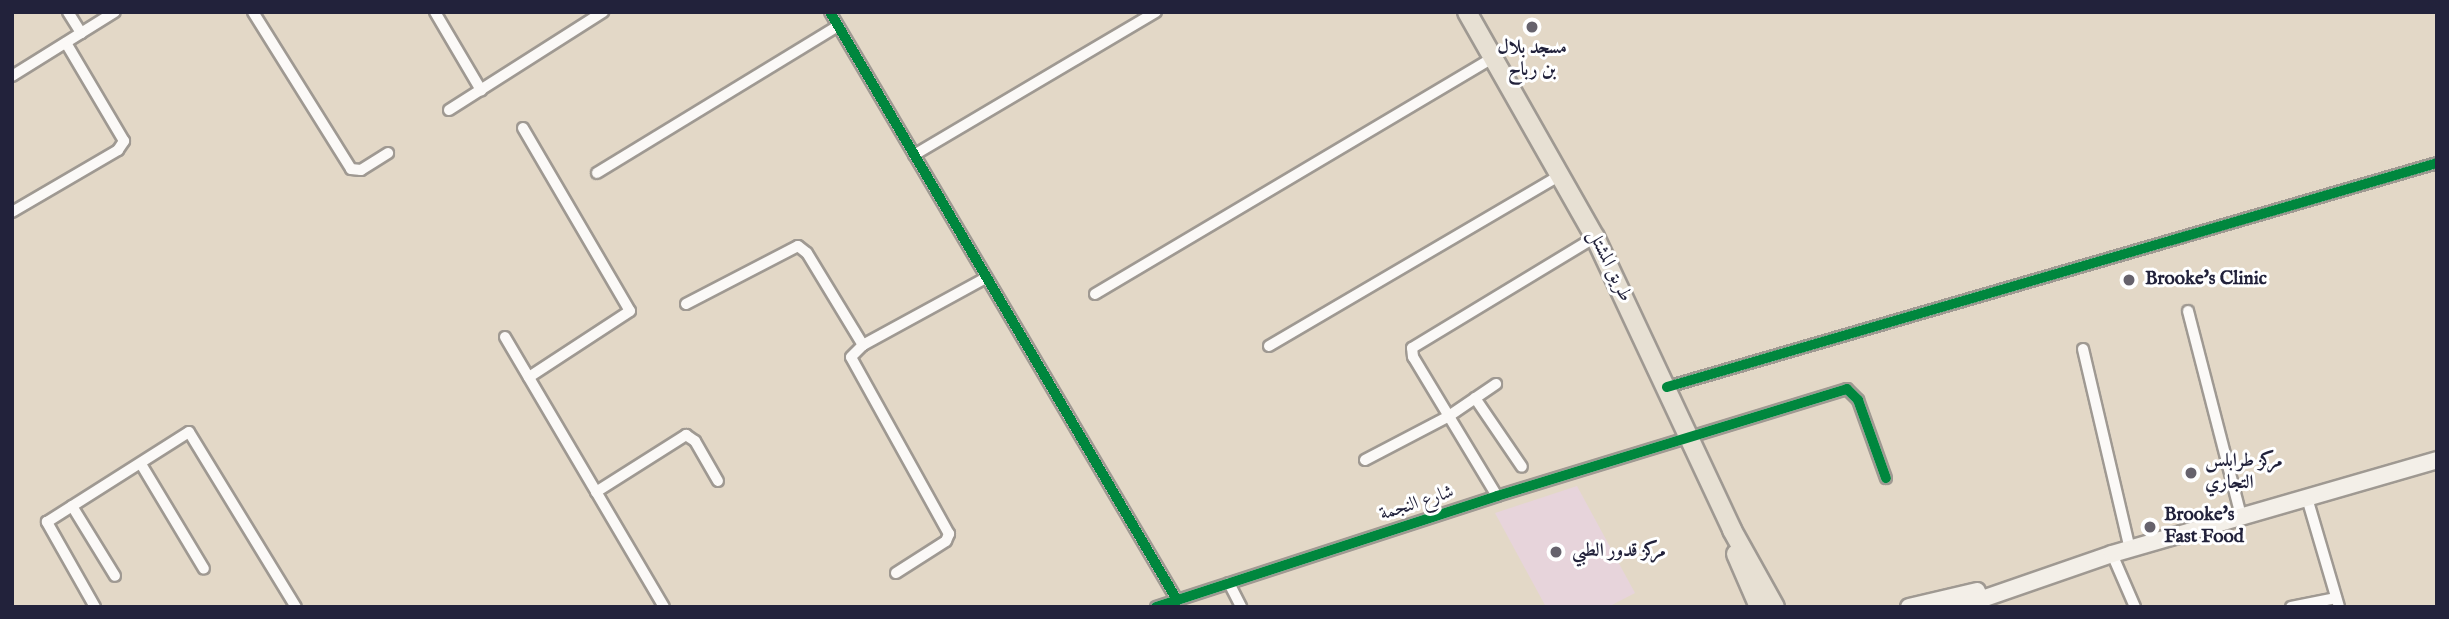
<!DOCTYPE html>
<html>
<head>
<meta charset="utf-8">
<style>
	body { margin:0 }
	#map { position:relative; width:2449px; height:619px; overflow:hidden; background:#e3d8c7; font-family:"IM FELL English",Amiri,serif }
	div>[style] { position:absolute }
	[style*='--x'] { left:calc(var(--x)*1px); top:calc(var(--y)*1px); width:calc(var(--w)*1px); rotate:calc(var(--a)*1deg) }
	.built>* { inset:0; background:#e7d4db }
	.roads { filter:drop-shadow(2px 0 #9f9992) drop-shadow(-2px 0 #9f9992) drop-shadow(0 2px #9f9992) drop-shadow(0 -2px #9f9992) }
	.minor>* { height:10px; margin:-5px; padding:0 5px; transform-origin:5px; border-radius:5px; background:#fbf9f7 }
	.secondary>* { height:16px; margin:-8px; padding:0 8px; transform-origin:8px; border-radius:8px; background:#f3efe8 }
	.primary>* { height:18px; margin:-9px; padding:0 9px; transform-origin:9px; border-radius:9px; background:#e7e0d3 }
	.cycleway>* { height:10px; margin:-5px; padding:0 5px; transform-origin:5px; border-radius:5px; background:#00873e }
	.dots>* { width:19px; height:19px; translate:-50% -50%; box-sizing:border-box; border:4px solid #fff; border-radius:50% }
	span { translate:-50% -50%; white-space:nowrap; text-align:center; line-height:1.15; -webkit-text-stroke:6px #fff; paint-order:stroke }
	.poi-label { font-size:19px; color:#22223b; font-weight:700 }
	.left { translate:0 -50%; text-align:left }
	.street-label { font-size:19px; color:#22223b }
	.frame { position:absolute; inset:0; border:14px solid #22223b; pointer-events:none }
</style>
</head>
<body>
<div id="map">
	<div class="built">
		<div style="clip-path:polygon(1577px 486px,1635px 593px,1608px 607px,1546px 607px,1495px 513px)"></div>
	</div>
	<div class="roads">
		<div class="minor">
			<div style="--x:68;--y:12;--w:25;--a:58"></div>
			<div style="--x:253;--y:12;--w:185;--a:58"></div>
			<div style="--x:351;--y:169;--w:10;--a:6"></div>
			<div style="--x:361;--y:170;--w:32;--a:-32"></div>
			<div style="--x:435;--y:12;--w:91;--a:59.5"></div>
			<div style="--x:830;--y:12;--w:683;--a:59.45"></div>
			<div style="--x:12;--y:76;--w:121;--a:-31.9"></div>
			<div style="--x:449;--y:110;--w:183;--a:-32.5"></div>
			<div style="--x:523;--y:128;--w:212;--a:59.7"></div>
			<div style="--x:630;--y:311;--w:121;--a:146.8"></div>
			<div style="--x:914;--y:155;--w:281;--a:-30.6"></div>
			<div style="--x:597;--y:173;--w:280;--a:-31.4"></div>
			<div style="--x:12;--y:212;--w:123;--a:-30.3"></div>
			<div style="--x:118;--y:150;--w:11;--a:-56"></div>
			<div style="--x:124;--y:141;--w:114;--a:-120.6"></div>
			<div style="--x:1095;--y:294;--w:462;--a:-30.7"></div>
			<div style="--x:686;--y:304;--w:126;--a:-27.4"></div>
			<div style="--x:798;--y:246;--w:11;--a:38"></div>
			<div style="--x:807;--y:253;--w:108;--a:58.7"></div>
			<div style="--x:2188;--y:311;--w:212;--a:75.5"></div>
			<div style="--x:505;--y:337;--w:313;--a:59.5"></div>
			<div style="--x:1269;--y:346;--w:340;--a:-30.4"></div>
			<div style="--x:2083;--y:349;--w:205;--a:76.8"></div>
			<div style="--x:1667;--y:387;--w:802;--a:-16.22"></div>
			<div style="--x:1475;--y:398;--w:83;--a:55.7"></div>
			<div style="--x:1365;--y:460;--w:95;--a:-27.6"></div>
			<div style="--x:1449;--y:416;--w:57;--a:-34.2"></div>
			<div style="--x:141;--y:464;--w:122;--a:59"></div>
			<div style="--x:596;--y:492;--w:107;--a:-32.3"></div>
			<div style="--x:686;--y:435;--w:11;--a:34"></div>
			<div style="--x:695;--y:441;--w:46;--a:60.1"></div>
			<div style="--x:1497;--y:496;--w:162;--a:-121.1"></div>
			<div style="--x:1413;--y:357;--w:9;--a:-96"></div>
			<div style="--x:1412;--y:348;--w:214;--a:-31.2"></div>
			<div style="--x:2307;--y:498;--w:114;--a:73.6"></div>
			<div style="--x:72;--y:506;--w:82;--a:58.4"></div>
			<div style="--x:2112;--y:554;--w:58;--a:66.5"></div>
			<div style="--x:896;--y:573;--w:59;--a:-32.6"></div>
			<div style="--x:946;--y:541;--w:8;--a:-67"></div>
			<div style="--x:949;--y:534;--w:202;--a:-119"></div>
			<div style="--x:851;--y:357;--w:17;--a:-45"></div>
			<div style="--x:863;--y:345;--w:140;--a:-28.6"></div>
			<div style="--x:1229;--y:583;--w:27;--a:63"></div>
			<div style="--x:95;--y:607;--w:98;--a:-119.5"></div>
			<div style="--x:47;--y:522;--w:168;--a:-32.4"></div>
			<div style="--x:189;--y:432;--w:205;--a:58.6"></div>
			<div style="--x:1156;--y:607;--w:359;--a:-18"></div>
			<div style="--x:1497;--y:496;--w:366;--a:-17"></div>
			<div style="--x:1847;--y:389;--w:16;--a:45"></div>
			<div style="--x:1858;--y:400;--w:83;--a:70.3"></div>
			<div style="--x:2291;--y:607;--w:46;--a:-11.3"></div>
		</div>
		<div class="secondary">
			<div style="--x:1909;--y:607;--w:70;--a:-13.2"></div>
			<div style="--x:1959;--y:607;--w:162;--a:-19.1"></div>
			<div style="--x:2112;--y:554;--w:338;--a:-16.1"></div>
		</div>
		<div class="primary">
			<div style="--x:1467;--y:12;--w:259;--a:60.4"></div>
			<div style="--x:1595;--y:237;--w:323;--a:64.9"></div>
			<div style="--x:1732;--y:530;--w:88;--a:60.8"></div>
			<div style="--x:1736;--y:554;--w:58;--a:66.5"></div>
		</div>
	</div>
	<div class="cycleway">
		<div style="--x:830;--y:12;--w:683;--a:59.45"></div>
		<div style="--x:1667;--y:387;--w:802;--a:-16.22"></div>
		<div style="--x:1156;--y:607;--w:359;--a:-18"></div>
		<div style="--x:1497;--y:496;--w:366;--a:-17"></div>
		<div style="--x:1847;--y:389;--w:16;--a:45"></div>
		<div style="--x:1858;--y:400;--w:83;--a:70.3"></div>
	</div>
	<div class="dots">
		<div style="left:1532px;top:27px;background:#66626c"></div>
		<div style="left:2129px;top:280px;background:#66626c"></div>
		<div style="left:2191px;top:473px;background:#66626c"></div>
		<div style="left:2150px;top:527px;background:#66626c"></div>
		<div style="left:1556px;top:552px;background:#66626c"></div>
	</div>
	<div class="poi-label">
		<span style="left:1532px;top:60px">مسجد بلال<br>بن رباح</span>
		<span class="left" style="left:2145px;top:280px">Brooke's Clinic</span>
		<span class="left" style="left:2205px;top:473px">مركز طرابلس<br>التجاري</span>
		<span class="left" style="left:2164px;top:527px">Brooke's<br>Fast Food</span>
		<span class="left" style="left:1572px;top:552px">مركز قدور الطبي</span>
	</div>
	<div class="street-label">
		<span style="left:1609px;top:266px;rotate:64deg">طريق المشتل</span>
		<span style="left:1417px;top:504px;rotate:-18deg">شارع النجمة</span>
	</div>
	<div class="frame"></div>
</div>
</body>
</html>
